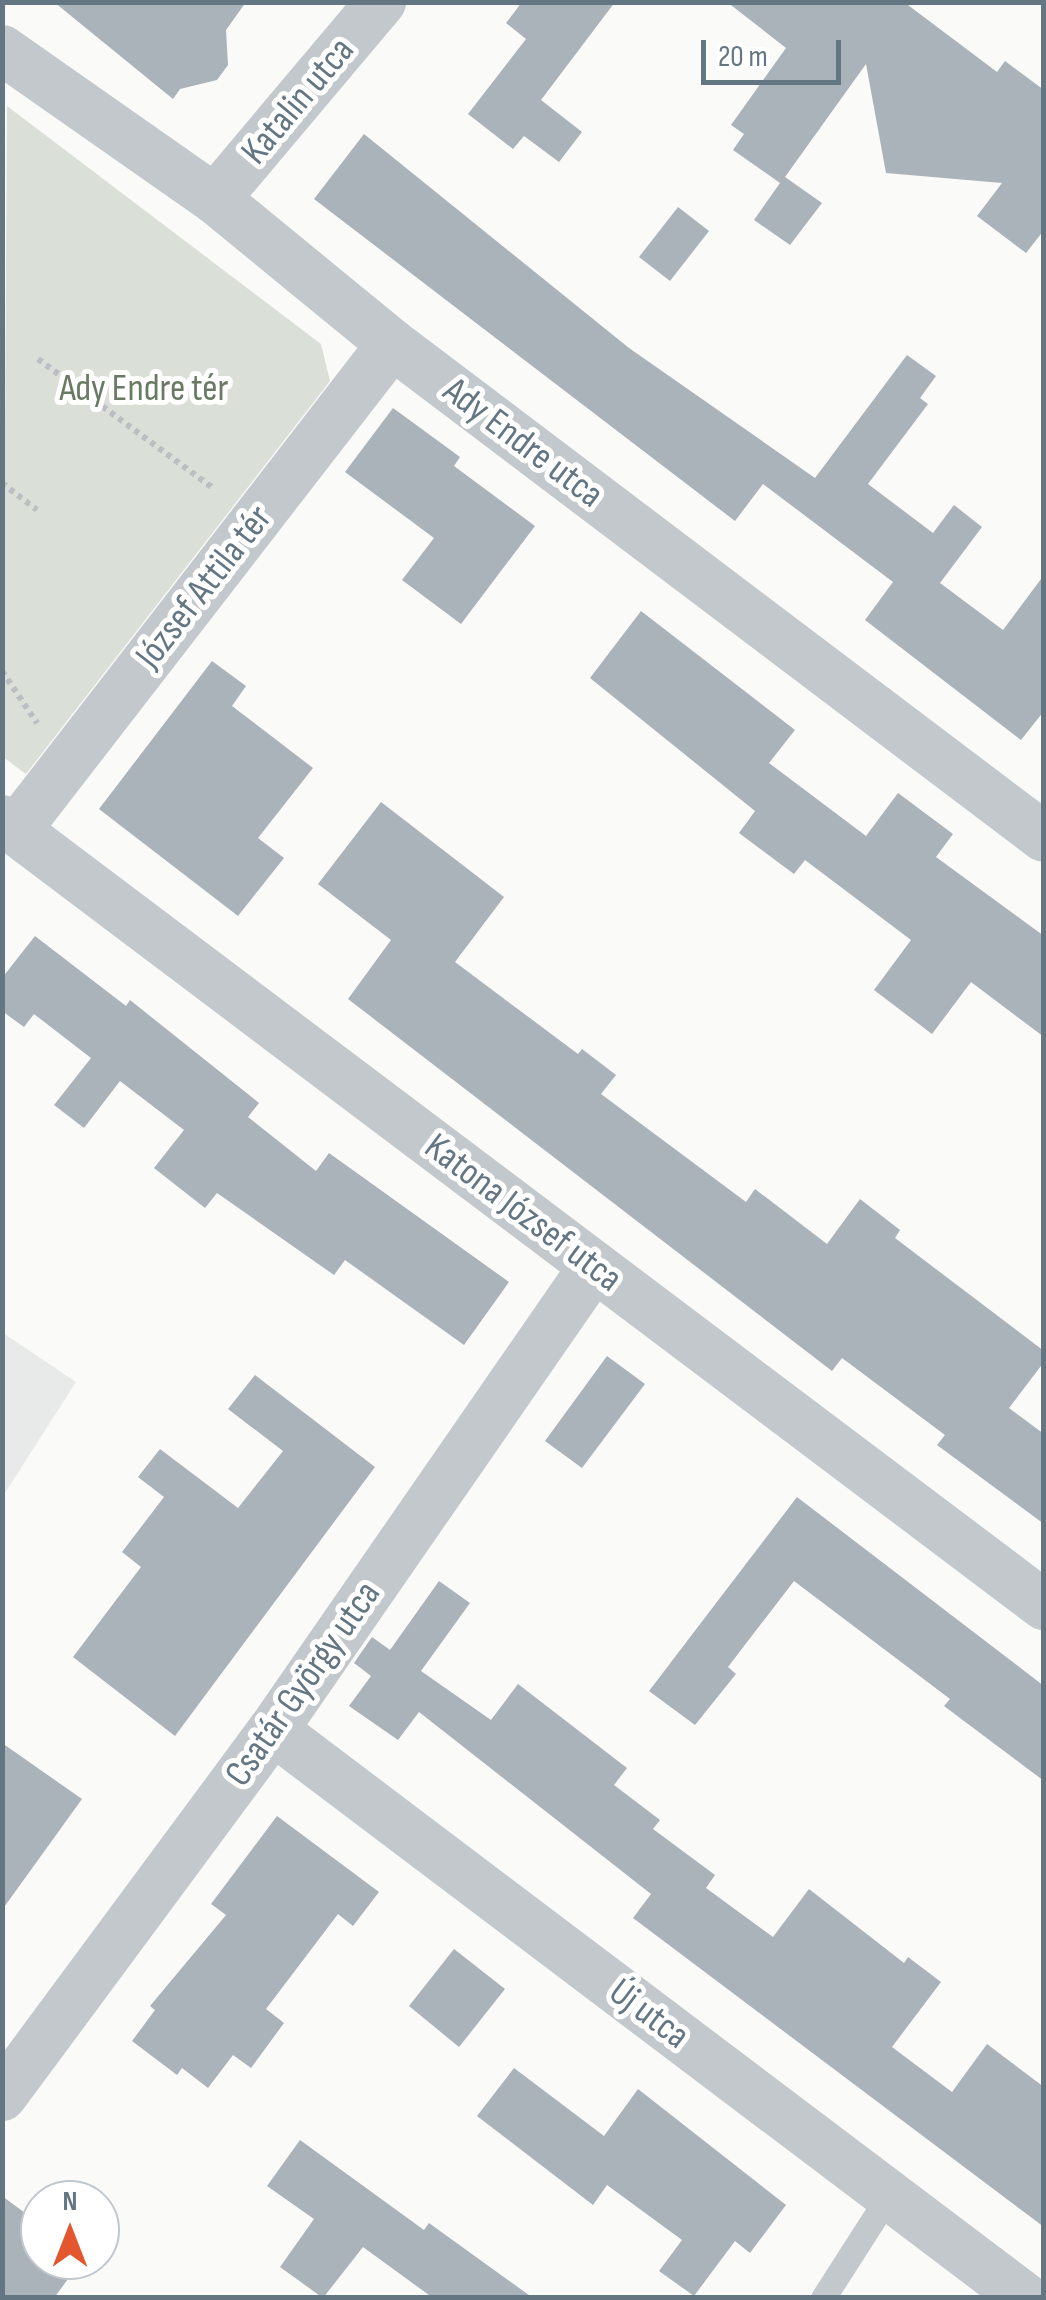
<!DOCTYPE html>
<html>
<head>
<meta charset="utf-8">
<style>
	body { margin:0 }
	#map { position:relative; width:1046px; height:2300px; overflow:hidden; background:#fafaf8; font-family:"Sofia Sans Condensed",sans-serif }
	div>[style] { position:absolute }
	[style*='--x'] { left:calc(var(--x)*1px); top:calc(var(--y)*1px); width:calc(var(--w)*1px); rotate:calc(var(--a)*1deg) }
	.built>* { inset:0; background:#e8e9e9 }
	.green>* { inset:0; background:#dadfd7 }
	.building>* { inset:0; background:#aab3b9 }
	.path>* { height:6px; margin-top:-3px; transform-origin:0; background:repeating-linear-gradient(90deg,#bbbfc2 0 5px,transparent 0 10px) }
	.service>* { height:25px; margin:-12.5px; padding:0 12.5px; transform-origin:12.5px; border-radius:12.5px; background:#c3c8cc }
	.minor>* { height:50px; margin:-25px; padding:0 25px; transform-origin:25px; border-radius:25px; background:#c3c8cc }
	span { translate:-50% -50%; white-space:nowrap; text-align:center; line-height:1.15; -webkit-text-stroke:10px #fff; paint-order:stroke }
	.street-label { font-size:38px; color:#657683 }
	.park-label { font-size:38px; color:#687a64 }
	.frame { position:absolute; inset:0; border:5px solid #657683; pointer-events:none }
	.north { position:absolute; left:20px; top:2180px; width:100px; height:100px; box-sizing:border-box; background:#fff; border:2px solid #c1c8cd; border-radius:50%; rotate:0deg; font-size:28px; font-weight:700; line-height:40px; text-align:center; color:#657683 }
	.north::after { content:''; display:block; margin:auto; width:35px; height:45px; background:#e4572e; clip-path:polygon(50% 0,100% 100%,50% 72%,0 100%) }
	.scale { position:absolute; left:701px; top:40px; width:140px; height:45px; box-sizing:border-box; border:5px solid #657683; border-top:0; padding-left:12px; font-size:30px; line-height:35px; white-space:nowrap; color:#657683; -webkit-text-stroke:8px #fff; paint-order:stroke }
</style>
</head>
<body>
<div id="map">
	<div class="built">
		<div style="clip-path:polygon(3px 1333px,76px 1382px,3px 1496px)"></div>
	</div>
	<div class="green">
		<div style="clip-path:polygon(7px 106px,321px 344px,330px 381px,26px 774px,3px 757px)"></div>
	</div>
	<div class="building">
		<div style="clip-path:polygon(54px 2px,246px 2px,226px 30px,228px 65px,217px 80px,180px 89px,173px 99px)"></div>
		<div style="clip-path:polygon(522px 2px,615px 2px,541px 100px,582px 132px,559px 162px,524px 136px,513px 149px,468px 114px,526px 39px,506px 23px)"></div>
		<div style="clip-path:polygon(727px 2px,904px 2px,997px 72px,1005px 61px,1044px 90px,1044px 230px,1026px 253px,977px 216px,1002px 183px,886px 173px,866px 64px,785px 177px,822px 203px,790px 245px,754px 220px,780px 183px,733px 150px,744px 134px,731px 125px,786px 48px)"></div>
		<div style="clip-path:polygon(364px 134px,629px 348px,815px 478px,907px 355px,936px 376px,920px 398px,928px 404px,868px 484px,933px 533px,954px 505px,982px 527px,940px 583px,1003px 630px,1044px 575px,1044px 711px,1021px 740px,865px 620px,893px 582px,763px 484px,735px 521px,314px 199px)"></div>
		<div style="clip-path:polygon(678px 207px,709px 231px,670px 281px,639px 257px)"></div>
		<div style="clip-path:polygon(393px 408px,460px 457px,454px 466px,535px 526px,461px 624px,402px 580px,434px 538px,345px 472px)"></div>
		<div style="clip-path:polygon(641px 611px,795px 730px,769px 763px,866px 836px,898px 793px,953px 834px,936px 857px,1044px 936px,1044px 1037px,971px 982px,932px 1034px,874px 990px,911px 940px,805px 860px,794px 874px,739px 833px,755px 811px,590px 678px)"></div>
		<div style="clip-path:polygon(212px 661px,246px 686px,232px 706px,313px 768px,258px 838px,284px 858px,238px 916px,99px 809px)"></div>
		<div style="clip-path:polygon(381px 802px,504px 897px,455px 962px,578px 1054px,582px 1049px,616px 1075px,601px 1094px,746px 1202px,755px 1189px,827px 1244px,860px 1199px,900px 1230px,895px 1238px,1044px 1351px,1044px 1362px,1009px 1408px,1044px 1434px,1044px 1524px,937px 1445px,945px 1435px,842px 1358px,832px 1371px,348px 999px,391px 940px,318px 884px)"></div>
		<div style="clip-path:polygon(35px 936px,126px 1006px,130px 1000px,259px 1103px,248px 1117px,316px 1171px,329px 1153px,509px 1282px,464px 1345px,345px 1260px,334px 1275px,217px 1193px,205px 1208px,154px 1168px,184px 1130px,120px 1081px,84px 1128px,54px 1105px,91px 1058px,34px 1014px,24px 1027px,2px 1011px,2px 978px)"></div>
		<div style="clip-path:polygon(607px 1356px,645px 1384px,582px 1468px,545px 1441px)"></div>
		<div style="clip-path:polygon(255px 1375px,375px 1467px,175px 1736px,73px 1657px,141px 1567px,122px 1552px,164px 1497px,138px 1477px,160px 1449px,238px 1508px,283px 1451px,228px 1409px)"></div>
		<div style="clip-path:polygon(797px 1497px,1044px 1686px,1044px 1781px,944px 1706px,950px 1699px,794px 1581px,728px 1667px,736px 1674px,695px 1725px,649px 1691px)"></div>
		<div style="clip-path:polygon(439px 1581px,470px 1603px,421px 1671px,491px 1720px,518px 1684px,627px 1768px,614px 1785px,660px 1820px,653px 1829px,715px 1875px,706px 1888px,773px 1937px,809px 1889px,904px 1963px,908px 1957px,941px 1982px,892px 2047px,952px 2092px,987px 2044px,1044px 2087px,1044px 2227px,633px 1918px,651px 1894px,419px 1712px,398px 1740px,349px 1706px,371px 1676px,354px 1663px,372px 1637px,390px 1650px)"></div>
		<div style="clip-path:polygon(2px 1743px,82px 1799px,2px 1910px)"></div>
		<div style="clip-path:polygon(277px 1816px,379px 1892px,353px 1926px,338px 1914px,266px 2009px,284px 2023px,251px 2068px,233px 2055px,208px 2088px,182px 2068px,177px 2075px,132px 2041px,155px 2010px,150px 2006px,226px 1915px,211px 1904px)"></div>
		<div style="clip-path:polygon(454px 1949px,505px 1989px,459px 2047px,409px 2006px)"></div>
		<div style="clip-path:polygon(514px 2068px,604px 2136px,638px 2089px,786px 2205px,750px 2253px,735px 2241px,694px 2296px,659px 2271px,682px 2240px,607px 2185px,593px 2205px,477px 2116px)"></div>
		<div style="clip-path:polygon(300px 2140px,424px 2230px,429px 2223px,533px 2298px,433px 2298px,363px 2247px,323px 2298px,280px 2267px,314px 2219px,267px 2186px)"></div>
		<div style="clip-path:polygon(2px 2196px,40px 2224px,40px 2260px,82px 2260px,54px 2298px,2px 2298px)"></div>
	</div>
	<div class="path">
		<div style="--x:38;--y:359;--w:217;--a:36.4"></div>
		<div style="--x:2;--y:483;--w:44;--a:37.6"></div>
		<div style="--x:2;--y:671;--w:63;--a:56.1"></div>
	</div>
	<div class="service">
		<div style="--x:823;--y:2298;--w:122;--a:-57.3"></div>
	</div>
	<div class="minor">
		<div style="--x:2;--y:50;--w:260;--a:35"></div>
		<div style="--x:215;--y:199;--w:229;--a:39.3"></div>
		<div style="--x:392;--y:344;--w:817;--a:37.09"></div>
		<div style="--x:215;--y:199;--w:258;--a:-49.9"></div>
		<div style="--x:2;--y:820;--w:1305;--a:36.99"></div>
		<div style="--x:16;--y:830;--w:614;--a:-52.27"></div>
		<div style="--x:273;--y:1730;--w:942;--a:37.06"></div>
		<div style="--x:2;--y:2096;--w:455;--a:-53.5"></div>
		<div style="--x:273;--y:1730;--w:564;--a:-55.32"></div>
	</div>
	<div class="street-label">
		<span style="left:298px;top:101px;rotate:-50deg">Katalin utca</span>
		<span style="left:523px;top:443px;rotate:37deg">Ady Endre utca</span>
		<span style="left:204px;top:587px;rotate:-52deg">József Attila tér</span>
		<span style="left:523px;top:1213px;rotate:37deg">Katona József utca</span>
		<span style="left:303px;top:1684px;rotate:-55deg">Csatár György utca</span>
		<span style="left:649px;top:2014px;rotate:37deg">Új utca</span>
	</div>
	<div class="park-label">
		<span style="left:144px;top:389px">Ady Endre tér</span>
	</div>
	<div class="frame"></div>
	<div class="north">N</div>
	<div class="scale">20 m</div>
</div>
</body>
</html>
